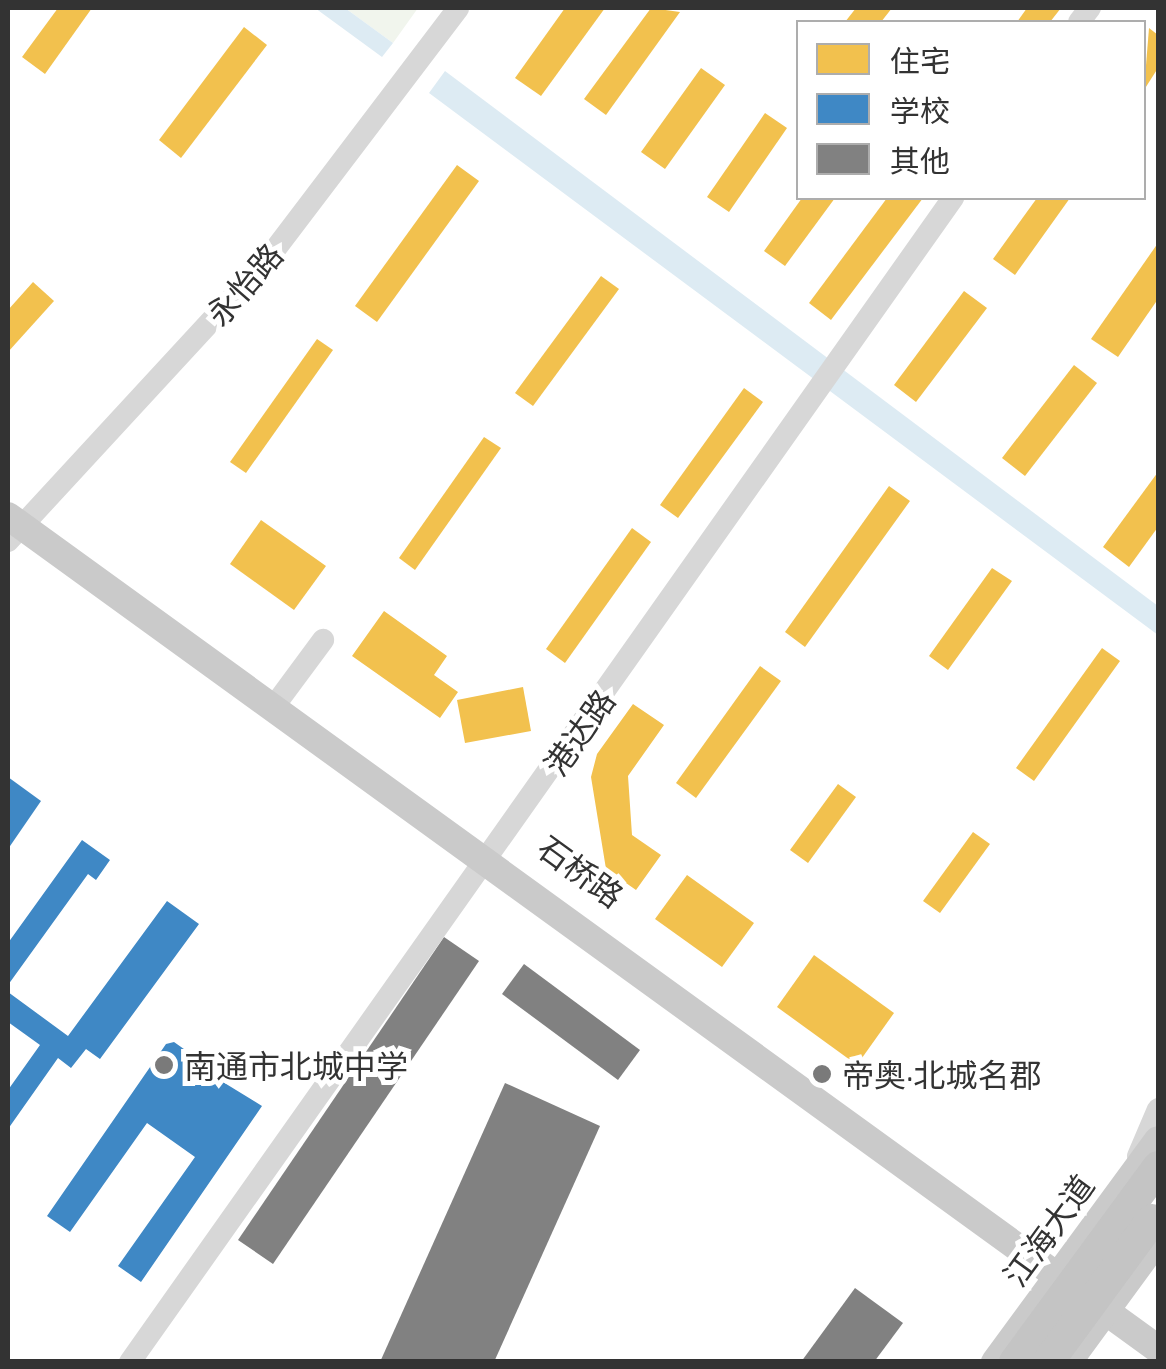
<!DOCTYPE html>
<html>
<head>
<meta charset="utf-8">
<style>
	body { margin:0 }
	#map { position:relative; width:1166px; height:1369px; overflow:hidden; background:#fff; font-family:"Exo 2","Noto Sans SC",sans-serif }
	div>[style] { position:absolute }
	[style*='--x'] { left:calc(var(--x)*1px); top:calc(var(--y)*1px); width:calc(var(--w)*1px); rotate:calc(var(--a)*1deg) }
	.green>* { inset:0; background:#f1f5ed }
	.water>* { inset:0; background:#ddebf3 }
	.homes>* { inset:0; background:#f2c14e }
	.schools>* { inset:0; background:#3f88c5 }
	.building>* { inset:0; background:#818181 }
	.minor>* { height:22px; margin:-11px; padding:0 11px; transform-origin:11px; border-radius:11px; background:#d7d7d7 }
	.major>* { height:28px; margin:-14px; padding:0 14px; transform-origin:14px; border-radius:14px; background:#cacaca }
	.highway-bridge>* { height:32px; margin:-16px; padding:0 16px; transform-origin:16px; border-radius:16px; background:#c4c4c4 }
	.dots>* { width:28px; height:28px; translate:-50% -50%; box-sizing:border-box; border:5px solid #fff; border-radius:50% }
	span { translate:-50% -50%; white-space:nowrap; text-align:center; line-height:1.15; -webkit-text-stroke:10px #fff; paint-order:stroke }
	.street-label { font-size:32px; color:#333 }
	.poi-label { font-size:32px; color:#333 }
	.left { translate:0 -50%; text-align:left }
	.frame { position:absolute; inset:0; border:10px solid #333; pointer-events:none }
	.legend { position:absolute; left:796px; top:20px; width:350px; height:180px; box-sizing:border-box; background:#fff; border:2px solid #adadad; margin:0; padding:12px 18px; list-style:none; font-size:30px; color:#333 }
	.legend li { display:flex; align-items:center; gap:20px; height:50px }
	.legend b { width:50px; border:2px solid #adadad }
</style>
</head>
<body>
<div id="map">
	<div class="green">
		<div style="clip-path:polygon(345px 8px,418px 8px,393px 43px)"></div>
	</div>
	<div class="water">
		<div style="clip-path:polygon(315px 8px,345px 8px,393px 43px,382px 57px)"></div>
		<div style="clip-path:polygon(445px 71px,1158px 606px,1158px 635px,429px 93px)"></div>
	</div>
	<div class="homes">
		<div style="clip-path:polygon(58px 8px,92px 8px,45px 74px,22px 57px)"></div>
		<div style="clip-path:polygon(565px 8px,605px 8px,541px 96px,515px 78px)"></div>
		<div style="clip-path:polygon(651px 8px,680px 12px,606px 115px,584px 99px)"></div>
		<div style="clip-path:polygon(856px 8px,892px 8px,881px 22px,845px 22px)"></div>
		<div style="clip-path:polygon(1027px 8px,1061px 8px,1050px 22px,1017px 22px)"></div>
		<div style="clip-path:polygon(244px 27px,267px 45px,181px 158px,159px 140px)"></div>
		<div style="clip-path:polygon(1149px 28px,1158px 35px,1158px 68px,1144px 90px)"></div>
		<div style="clip-path:polygon(701px 68px,725px 85px,665px 169px,641px 152px)"></div>
		<div style="clip-path:polygon(765px 113px,787px 128px,729px 212px,707px 197px)"></div>
		<div style="clip-path:polygon(457px 165px,479px 181px,377px 322px,355px 306px)"></div>
		<div style="clip-path:polygon(802px 198px,835px 198px,785px 266px,764px 251px)"></div>
		<div style="clip-path:polygon(887px 198px,923px 198px,831px 320px,809px 303px)"></div>
		<div style="clip-path:polygon(1037px 198px,1070px 198px,1015px 275px,993px 259px)"></div>
		<div style="clip-path:polygon(1158px 243px,1158px 299px,1118px 357px,1091px 339px)"></div>
		<div style="clip-path:polygon(601px 276px,619px 289px,533px 406px,515px 393px)"></div>
		<div style="clip-path:polygon(33px 282px,54px 301px,8px 352px,8px 310px)"></div>
		<div style="clip-path:polygon(964px 291px,987px 308px,916px 402px,894px 385px)"></div>
		<div style="clip-path:polygon(317px 339px,333px 350px,246px 473px,230px 462px)"></div>
		<div style="clip-path:polygon(1074px 365px,1097px 383px,1025px 476px,1002px 458px)"></div>
		<div style="clip-path:polygon(744px 388px,763px 402px,678px 518px,660px 505px)"></div>
		<div style="clip-path:polygon(484px 437px,501px 448px,415px 570px,399px 558px)"></div>
		<div style="clip-path:polygon(1158px 472px,1158px 527px,1129px 567px,1103px 547px)"></div>
		<div style="clip-path:polygon(889px 486px,910px 501px,805px 647px,785px 632px)"></div>
		<div style="clip-path:polygon(261px 520px,326px 566px,294px 610px,230px 564px)"></div>
		<div style="clip-path:polygon(632px 528px,651px 542px,565px 663px,546px 649px)"></div>
		<div style="clip-path:polygon(992px 568px,1012px 581px,948px 670px,929px 656px)"></div>
		<div style="clip-path:polygon(384px 611px,447px 656px,434px 675px,458px 692px,440px 718px,352px 656px)"></div>
		<div style="clip-path:polygon(1102px 648px,1120px 661px,1034px 781px,1016px 768px)"></div>
		<div style="clip-path:polygon(760px 666px,781px 681px,696px 798px,676px 783px)"></div>
		<div style="clip-path:polygon(523px 687px,531px 731px,465px 743px,457px 700px)"></div>
		<div style="clip-path:polygon(633px 704px,664px 725px,628px 776px,632px 835px,661px 855px,636px 890px,606px 869px,591px 777px,597px 754px)"></div>
		<div style="clip-path:polygon(838px 784px,856px 797px,808px 863px,790px 850px)"></div>
		<div style="clip-path:polygon(973px 832px,990px 844px,940px 913px,923px 901px)"></div>
		<div style="clip-path:polygon(687px 875px,754px 923px,722px 967px,655px 919px)"></div>
		<div style="clip-path:polygon(814px 955px,894px 1013px,857px 1065px,777px 1007px)"></div>
	</div>
	<div class="schools">
		<div style="clip-path:polygon(8px 777px,41px 801px,8px 849px)"></div>
		<div style="clip-path:polygon(82px 840px,110px 860px,96px 880px,88px 874px,8px 985px,8px 943px)"></div>
		<div style="clip-path:polygon(167px 901px,199px 924px,100px 1059px,86px 1049px,71px 1068px,58px 1058px,8px 1129px,8px 1090px,40px 1045px,8px 1022px,8px 992px,68px 1036px)"></div>
		<div style="clip-path:polygon(174px 1042px,191px 1054px,187px 1060px,262px 1106px,141px 1282px,118px 1266px,195px 1157px,147px 1123px,70px 1232px,47px 1216px,166px 1044px)"></div>
	</div>
	<div class="building">
		<div style="clip-path:polygon(444px 937px,479px 961px,273px 1264px,238px 1240px)"></div>
		<div style="clip-path:polygon(524px 964px,640px 1050px,618px 1080px,502px 994px)"></div>
		<div style="clip-path:polygon(505px 1083px,600px 1126px,494px 1362px,380px 1362px)"></div>
		<div style="clip-path:polygon(855px 1288px,903px 1323px,874px 1362px,801px 1362px)"></div>
	</div>
	<div class="minor">
		<div style="--x:1079;--y:22;--w:18;--a:-52"></div>
		<div style="--x:8;--y:541;--w:377;--a:-47.3"></div>
		<div style="--x:264;--y:264;--w:321;--a:-52.8"></div>
		<div style="--x:272;--y:709;--w:86;--a:-53.5"></div>
		<div style="--x:1138;--y:1156;--w:51;--a:-66.9"></div>
		<div style="--x:130;--y:1362;--w:1426;--a:-54.74"></div>
	</div>
	<div class="major">
		<div style="--x:8;--y:516;--w:1420;--a:35.92"></div>
		<div style="--x:995;--y:1362;--w:275;--a:-53.7"></div>
		<div style="--x:1068;--y:1362;--w:152;--a:-53.8"></div>
	</div>
	<div class="highway-bridge">
		<div style="--x:1015;--y:1362;--w:242;--a:-53.7"></div>
		<div style="--x:1048;--y:1362;--w:176;--a:-53.8"></div>
	</div>
	<div class="dots">
		<div style="left:164px;top:1065px;background:#7a7a7a"></div>
		<div style="left:822px;top:1074px;background:#7a7a7a"></div>
	</div>
	<div class="street-label">
		<span style="left:244px;top:284px;rotate:-49deg">永怡路</span>
		<span style="left:579px;top:732px;rotate:-55deg">港达路</span>
		<span style="left:581px;top:871px;rotate:36deg">石桥路</span>
		<span style="left:1048px;top:1230px;rotate:-54deg">江海大道</span>
	</div>
	<div class="poi-label">
		<span class="left" style="left:184px;top:1065px">南通市北城中学</span>
		<span class="left" style="left:842px;top:1074px">帝奥·北城名郡</span>
	</div>
	<div class="frame"></div>
	<ul class="legend">
	<li><b style="height:28px;background:#f2c14e"></b>住宅</li>
	<li><b style="height:28px;background:#3f88c5"></b>学校</li>
	<li><b style="height:28px;background:#818181"></b>其他</li>
	</ul>
</div>
</body>
</html>
